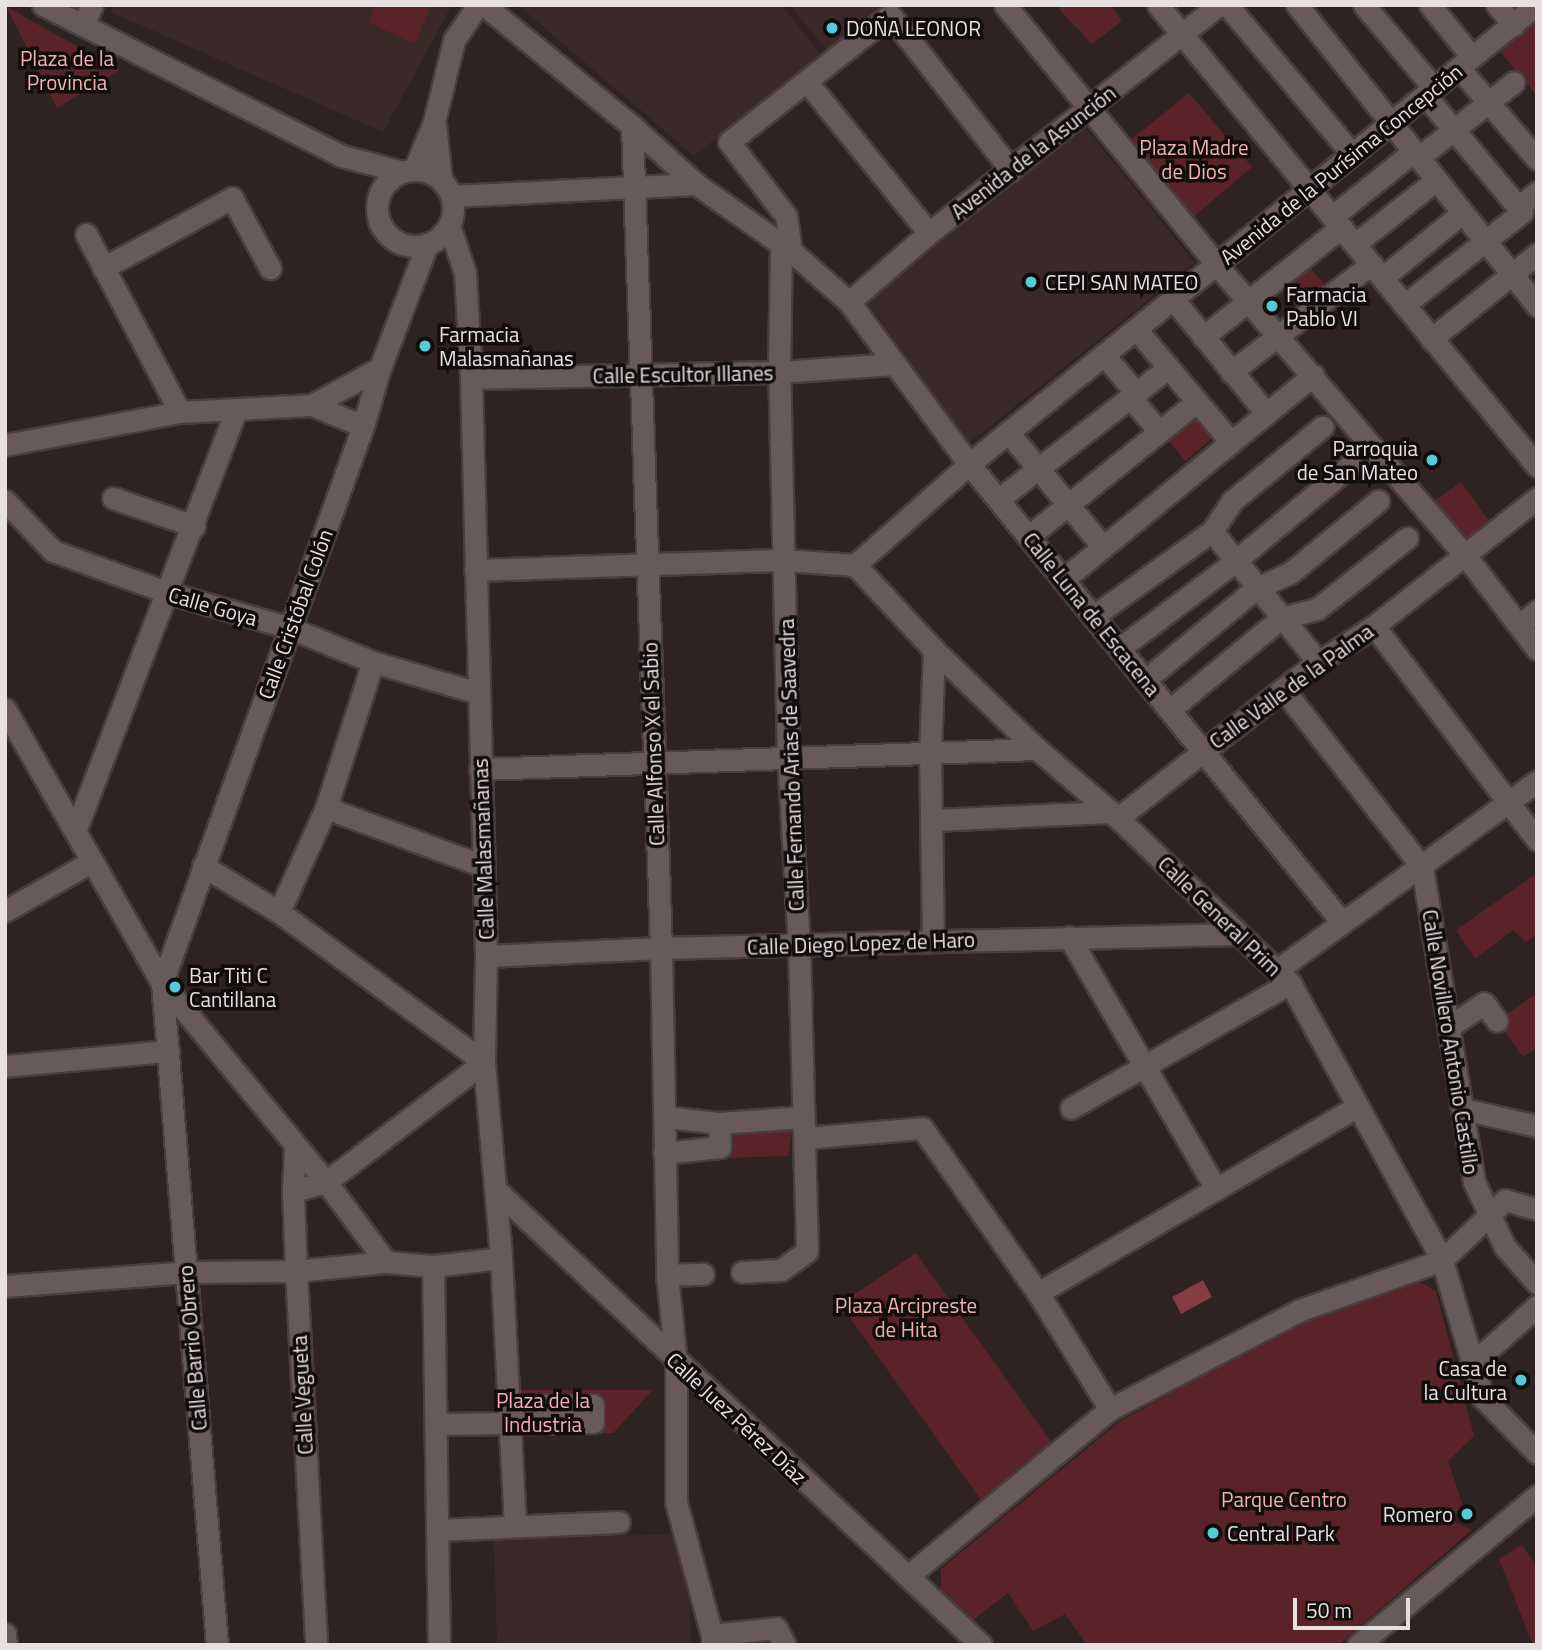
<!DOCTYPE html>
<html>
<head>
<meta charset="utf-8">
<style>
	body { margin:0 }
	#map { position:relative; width:1542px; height:1650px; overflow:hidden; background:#2e2222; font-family:"Titillium Web",sans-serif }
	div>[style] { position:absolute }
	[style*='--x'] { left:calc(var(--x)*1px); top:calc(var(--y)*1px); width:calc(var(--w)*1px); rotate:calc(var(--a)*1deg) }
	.built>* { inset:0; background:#3b292a }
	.green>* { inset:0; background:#5a232a }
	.water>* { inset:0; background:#873b43 }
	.roads { filter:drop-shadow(2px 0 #483e3f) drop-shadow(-2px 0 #483e3f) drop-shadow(0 2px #483e3f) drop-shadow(0 -2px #483e3f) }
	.minor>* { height:21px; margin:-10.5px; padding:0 10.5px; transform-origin:10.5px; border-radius:10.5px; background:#685a5b }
	.minor>.ring { margin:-10.5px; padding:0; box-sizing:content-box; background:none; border:21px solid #685a5b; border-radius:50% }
	.dots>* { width:19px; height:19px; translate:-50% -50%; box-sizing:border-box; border:4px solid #120d0d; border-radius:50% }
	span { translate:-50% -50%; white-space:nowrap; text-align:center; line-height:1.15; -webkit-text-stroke:7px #120d0d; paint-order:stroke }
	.poi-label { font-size:21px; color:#e8dfe0 }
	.left { translate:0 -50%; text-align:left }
	.right { translate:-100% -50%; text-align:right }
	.park-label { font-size:21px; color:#f3aeb2 }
	.street-label { font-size:21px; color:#e8dfe0 }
	.frame { position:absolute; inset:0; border:7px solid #e8dfe0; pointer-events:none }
	.scale { position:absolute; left:1293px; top:1598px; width:117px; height:32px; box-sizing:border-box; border:4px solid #e8dfe0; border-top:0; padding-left:9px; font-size:21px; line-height:24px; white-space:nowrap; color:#e8dfe0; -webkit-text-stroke:5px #120d0d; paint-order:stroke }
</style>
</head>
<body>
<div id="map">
	<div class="built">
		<div style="clip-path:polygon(114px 5px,452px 5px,383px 132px,111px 12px)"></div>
		<div style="clip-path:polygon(518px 5px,781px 5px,821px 55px,694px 156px)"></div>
		<div style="clip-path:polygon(790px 5px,883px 5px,828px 51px)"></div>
		<div style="clip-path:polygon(1084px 126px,1195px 263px,969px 443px,867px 302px)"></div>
		<div style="clip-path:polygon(671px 1534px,689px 1594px,691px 1645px,497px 1643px,494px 1540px)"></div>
	</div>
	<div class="green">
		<div style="clip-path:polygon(375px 5px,431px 5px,415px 44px,368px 22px)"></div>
		<div style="clip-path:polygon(1063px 5px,1111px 5px,1122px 21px,1092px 44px,1059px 9px)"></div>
		<div style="clip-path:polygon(6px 6px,30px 20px,120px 70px,57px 108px)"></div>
		<div style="clip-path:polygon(1537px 18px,1537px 96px,1498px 49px)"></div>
		<div style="clip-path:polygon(1189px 93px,1252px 167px,1191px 219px,1129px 141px)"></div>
		<div style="clip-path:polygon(1304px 260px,1329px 290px,1301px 312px,1279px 284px)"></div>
		<div style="clip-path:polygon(1194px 407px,1217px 434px,1185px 461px,1163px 434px)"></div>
		<div style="clip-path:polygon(1461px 482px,1489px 521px,1462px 543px,1429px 505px)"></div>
		<div style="clip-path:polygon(1537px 873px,1537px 934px,1526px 942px,1513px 930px,1475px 959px,1456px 930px)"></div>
		<div style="clip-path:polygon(1534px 995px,1537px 999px,1537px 1048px,1523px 1057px,1497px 1021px)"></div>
		<div style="clip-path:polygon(793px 1124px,788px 1156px,724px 1158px,724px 1130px)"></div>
		<div style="clip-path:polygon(916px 1253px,1052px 1443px,981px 1500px,840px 1304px)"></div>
		<div style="clip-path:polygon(1420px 1282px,1436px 1291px,1474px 1436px,1448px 1461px,1463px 1506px,1457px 1511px,1454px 1522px,1472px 1530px,1338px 1645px,1087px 1645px,1065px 1614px,1033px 1631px,1008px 1593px,968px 1624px,941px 1596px,941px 1569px,1120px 1421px,1303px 1322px)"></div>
		<div style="clip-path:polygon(519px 1390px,653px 1390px,613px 1433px,523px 1437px)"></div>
		<div style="clip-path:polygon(1522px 1545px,1537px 1567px,1537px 1645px,1533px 1645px,1499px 1559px)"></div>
	</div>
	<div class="water">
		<div style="clip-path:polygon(1203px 1280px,1212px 1297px,1181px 1314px,1172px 1297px)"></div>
	</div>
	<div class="roads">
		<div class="minor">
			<div style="--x:43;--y:5;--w:335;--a:26.8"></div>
			<div style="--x:342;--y:156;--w:62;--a:14.9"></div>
			<div style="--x:484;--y:5;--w:191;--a:39.3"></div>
			<div style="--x:632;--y:126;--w:86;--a:42.2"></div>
			<div style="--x:696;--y:184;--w:116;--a:35.2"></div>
			<div style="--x:791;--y:251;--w:77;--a:41.3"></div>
			<div style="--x:849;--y:302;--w:202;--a:53.5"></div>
			<div style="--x:969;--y:464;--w:589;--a:50.85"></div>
			<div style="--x:1005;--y:5;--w:334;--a:50.8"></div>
			<div style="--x:1216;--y:264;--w:382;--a:49.5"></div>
			<div style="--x:1464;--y:554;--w:120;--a:52.5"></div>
			<div style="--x:1158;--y:5;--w:597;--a:50.58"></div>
			<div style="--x:1227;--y:5;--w:194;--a:50"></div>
			<div style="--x:1297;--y:5;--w:385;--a:51.4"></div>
			<div style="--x:1364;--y:5;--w:109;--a:49.9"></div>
			<div style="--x:1430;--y:5;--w:67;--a:51.1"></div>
			<div style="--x:1497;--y:5;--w:26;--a:51"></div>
			<div style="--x:83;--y:25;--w:22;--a:-66"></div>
			<div style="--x:1459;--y:68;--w:120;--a:49.4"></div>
			<div style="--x:807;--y:82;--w:194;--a:51.1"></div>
			<div style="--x:435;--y:124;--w:56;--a:83.9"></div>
			<div style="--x:632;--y:126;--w:823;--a:87.98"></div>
			<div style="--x:661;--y:948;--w:327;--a:88.9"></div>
			<div style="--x:667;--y:1275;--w:87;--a:84.1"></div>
			<div style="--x:676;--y:1362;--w:140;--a:90"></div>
			<div style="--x:676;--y:1502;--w:138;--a:74.9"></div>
			<div style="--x:712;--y:1635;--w:10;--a:90"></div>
			<div style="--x:1418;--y:158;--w:122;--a:-38.4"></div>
			<div style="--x:414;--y:170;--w:52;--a:-67.4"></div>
			<div style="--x:434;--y:122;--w:84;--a:-76.3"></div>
			<div style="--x:454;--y:40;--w:42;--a:-55.6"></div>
			<div class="ring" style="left:377px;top:170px;width:55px;height:55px"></div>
			<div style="--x:452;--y:196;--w:244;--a:-2.8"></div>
			<div style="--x:1518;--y:207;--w:24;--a:-38"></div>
			<div style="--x:1333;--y:216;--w:102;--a:-38.7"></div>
			<div style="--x:449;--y:225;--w:51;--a:71.6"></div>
			<div style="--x:465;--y:273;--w:105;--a:86.7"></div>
			<div style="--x:471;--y:378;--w:578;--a:88.51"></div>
			<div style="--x:486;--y:956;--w:106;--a:91.1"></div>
			<div style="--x:484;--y:1062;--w:197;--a:85"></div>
			<div style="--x:501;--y:1258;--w:268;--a:87"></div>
			<div style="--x:86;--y:234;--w:201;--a:62.2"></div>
			<div style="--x:1355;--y:244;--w:103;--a:-38.3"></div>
			<div style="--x:791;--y:251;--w:35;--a:-98"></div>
			<div style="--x:786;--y:216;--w:93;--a:-127.6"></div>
			<div style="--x:729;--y:142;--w:205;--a:-38.3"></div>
			<div style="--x:890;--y:15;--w:197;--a:52"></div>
			<div style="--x:103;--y:268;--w:147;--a:-28.5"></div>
			<div style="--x:232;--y:198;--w:80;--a:61.5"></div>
			<div style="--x:1382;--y:278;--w:103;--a:-39.1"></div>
			<div style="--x:1173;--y:299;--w:147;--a:50.8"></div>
			<div style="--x:849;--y:302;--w:106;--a:-40.8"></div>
			<div style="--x:929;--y:233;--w:369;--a:-38.2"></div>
			<div style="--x:1404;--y:305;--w:150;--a:-38.2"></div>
			<div style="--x:1522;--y:212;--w:152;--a:-129.7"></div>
			<div style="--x:1136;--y:329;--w:148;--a:49.9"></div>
			<div style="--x:1203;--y:337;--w:177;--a:-38.4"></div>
			<div style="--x:1431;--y:339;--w:136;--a:-38.7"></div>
			<div style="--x:1104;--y:355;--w:50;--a:49.9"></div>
			<div style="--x:1136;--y:393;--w:11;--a:90"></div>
			<div style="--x:1136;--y:404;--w:35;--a:50"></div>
			<div style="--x:1231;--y:372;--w:177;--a:-37.6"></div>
			<div style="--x:471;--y:378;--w:308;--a:-1.1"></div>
			<div style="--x:779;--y:372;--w:115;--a:-4"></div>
			<div style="--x:312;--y:405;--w:55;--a:22.4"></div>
			<div style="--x:1008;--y:432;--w:149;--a:50.4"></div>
			<div style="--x:5;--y:445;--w:178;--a:-10.7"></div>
			<div style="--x:180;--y:412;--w:132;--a:-3"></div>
			<div style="--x:312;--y:405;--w:77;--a:-28.6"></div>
			<div style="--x:113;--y:498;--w:86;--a:19.1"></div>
			<div style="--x:999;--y:499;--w:214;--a:-37.8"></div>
			<div style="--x:5;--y:501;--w:69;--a:46.2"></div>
			<div style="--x:53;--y:551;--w:123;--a:19.9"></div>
			<div style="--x:169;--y:593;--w:126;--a:16.1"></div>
			<div style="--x:290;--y:628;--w:90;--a:22.3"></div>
			<div style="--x:373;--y:662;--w:109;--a:16.4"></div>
			<div style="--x:1212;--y:531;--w:169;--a:51"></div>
			<div style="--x:1029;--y:536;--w:214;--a:-38.7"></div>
			<div style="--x:855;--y:565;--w:116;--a:47.1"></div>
			<div style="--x:934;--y:650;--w:143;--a:43.9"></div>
			<div style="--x:1037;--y:749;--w:106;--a:40.4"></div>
			<div style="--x:1118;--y:818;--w:238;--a:43.8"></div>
			<div style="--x:1290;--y:983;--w:316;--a:61.2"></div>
			<div style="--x:1442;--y:1260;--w:144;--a:73.5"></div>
			<div style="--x:1483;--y:1398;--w:77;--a:45.5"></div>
			<div style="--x:855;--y:565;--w:152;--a:-41.5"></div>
			<div style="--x:969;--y:464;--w:729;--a:-38.99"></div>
			<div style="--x:475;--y:570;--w:309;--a:-1.9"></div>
			<div style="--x:784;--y:560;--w:71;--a:4"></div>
			<div style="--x:1064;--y:579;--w:322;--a:-39.3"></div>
			<div style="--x:1102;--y:610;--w:135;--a:-35.7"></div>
			<div style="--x:1212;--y:531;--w:36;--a:-56"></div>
			<div style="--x:1232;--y:501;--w:117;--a:-39.4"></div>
			<div style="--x:1519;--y:625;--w:23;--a:-38"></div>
			<div style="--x:1374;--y:626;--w:269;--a:52.7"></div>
			<div style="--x:1128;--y:642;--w:133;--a:-37"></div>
			<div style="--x:1234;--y:562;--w:152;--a:-39.7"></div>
			<div style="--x:1156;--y:671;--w:129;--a:-39.6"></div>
			<div style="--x:1255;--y:589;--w:38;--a:-25"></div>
			<div style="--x:1290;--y:573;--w:114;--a:-39.3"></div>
			<div style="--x:1283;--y:689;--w:226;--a:52"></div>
			<div style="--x:1422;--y:867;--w:319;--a:80.6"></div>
			<div style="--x:1474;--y:1182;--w:72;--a:64.5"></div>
			<div style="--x:1505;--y:1247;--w:48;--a:48.4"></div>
			<div style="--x:1178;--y:703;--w:134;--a:-39.5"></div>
			<div style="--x:1281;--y:618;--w:37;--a:-14"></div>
			<div style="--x:1317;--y:609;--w:115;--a:-38.3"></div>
			<div style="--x:5;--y:709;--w:316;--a:60.2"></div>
			<div style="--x:162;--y:983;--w:258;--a:50.5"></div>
			<div style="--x:326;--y:1182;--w:100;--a:53.1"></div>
			<div style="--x:480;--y:769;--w:557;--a:-2.06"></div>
			<div style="--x:326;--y:808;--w:168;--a:20.2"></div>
			<div style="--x:1118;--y:818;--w:254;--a:-38"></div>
			<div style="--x:1318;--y:662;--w:67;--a:-32.7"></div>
			<div style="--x:1374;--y:626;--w:207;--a:-38.1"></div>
			<div style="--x:932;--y:820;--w:178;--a:-2.6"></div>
			<div style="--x:76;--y:829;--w:448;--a:-69.1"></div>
			<div style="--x:203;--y:866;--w:89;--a:31.2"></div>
			<div style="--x:279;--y:912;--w:254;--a:36.2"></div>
			<div style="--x:5;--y:911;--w:99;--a:-29.7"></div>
			<div style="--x:279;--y:912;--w:114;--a:-65.7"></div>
			<div style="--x:326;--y:808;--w:153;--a:-72.2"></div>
			<div style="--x:1069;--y:937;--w:292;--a:59.7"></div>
			<div style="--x:933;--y:941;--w:188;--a:-90.9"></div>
			<div style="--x:930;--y:753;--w:103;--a:-87.8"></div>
			<div style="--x:486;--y:956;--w:175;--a:-2.6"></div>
			<div style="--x:661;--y:948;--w:575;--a:-1.39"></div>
			<div style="--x:1277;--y:970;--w:321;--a:-36"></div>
			<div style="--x:1449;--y:1027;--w:42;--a:-34.4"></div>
			<div style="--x:1484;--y:1003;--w:22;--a:54"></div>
			<div style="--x:5;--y:1066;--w:164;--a:-5.3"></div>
			<div style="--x:1071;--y:1108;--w:252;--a:-29.7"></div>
			<div style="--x:1463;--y:1109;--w:76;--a:12.9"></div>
			<div style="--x:665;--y:1117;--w:54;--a:6.3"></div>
			<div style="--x:719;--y:1123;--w:84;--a:-4.1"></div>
			<div style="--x:804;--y:1138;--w:118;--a:-4.8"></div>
			<div style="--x:922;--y:1128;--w:202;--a:54.9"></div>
			<div style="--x:1038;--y:1293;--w:137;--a:58.2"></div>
			<div style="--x:295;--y:1145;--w:46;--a:92.5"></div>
			<div style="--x:293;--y:1191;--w:80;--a:87.9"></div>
			<div style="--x:296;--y:1271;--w:375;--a:86.9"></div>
			<div style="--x:664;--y:1153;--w:56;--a:-6.1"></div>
			<div style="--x:720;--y:1147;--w:24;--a:-92"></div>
			<div style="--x:496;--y:1190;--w:665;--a:43.17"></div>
			<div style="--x:293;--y:1191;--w:34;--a:-15"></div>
			<div style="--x:326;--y:1182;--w:198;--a:-37.2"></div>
			<div style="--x:433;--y:1266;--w:379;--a:89.1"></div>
			<div style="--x:306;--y:1270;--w:80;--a:-5.7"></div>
			<div style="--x:386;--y:1262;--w:47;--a:4.9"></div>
			<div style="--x:433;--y:1266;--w:68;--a:-6.7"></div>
			<div style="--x:742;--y:1272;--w:39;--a:-3"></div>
			<div style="--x:781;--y:1270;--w:32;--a:-36"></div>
			<div style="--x:807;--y:1251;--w:305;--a:-91.5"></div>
			<div style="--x:799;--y:946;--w:188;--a:-93.3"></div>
			<div style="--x:788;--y:758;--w:386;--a:-91.3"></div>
			<div style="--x:779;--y:372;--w:126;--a:-89.1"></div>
			<div style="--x:667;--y:1275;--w:36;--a:-2"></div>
			<div style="--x:5;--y:1286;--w:181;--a:-4.4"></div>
			<div style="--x:185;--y:1272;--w:111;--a:-0.5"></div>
			<div style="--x:1038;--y:1293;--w:368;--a:-30.3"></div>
			<div style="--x:1473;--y:1363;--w:86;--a:-41.7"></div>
			<div style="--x:436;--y:1424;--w:157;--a:-0.7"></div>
			<div style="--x:593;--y:1422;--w:17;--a:-90"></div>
			<div style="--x:593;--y:1405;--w:84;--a:180"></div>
			<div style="--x:437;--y:1530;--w:182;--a:-2.5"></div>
			<div style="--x:908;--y:1576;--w:262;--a:-39.6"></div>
			<div style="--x:1110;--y:1409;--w:214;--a:-27.5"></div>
			<div style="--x:1300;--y:1310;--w:151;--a:-19.4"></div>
			<div style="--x:1442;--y:1260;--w:87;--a:-43.6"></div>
			<div style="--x:1505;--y:1200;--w:33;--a:16"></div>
			<div style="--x:5;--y:1634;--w:11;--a:85"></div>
			<div style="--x:712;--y:1635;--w:64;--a:-6.2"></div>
			<div style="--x:776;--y:1628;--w:19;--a:62"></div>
			<div style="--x:217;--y:1645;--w:664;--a:-94.75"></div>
			<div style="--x:162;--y:983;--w:592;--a:-70.16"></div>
			<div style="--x:363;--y:426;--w:60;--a:-73.7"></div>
			<div style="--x:380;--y:368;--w:133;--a:-69.2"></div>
			<div style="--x:1358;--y:1645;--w:233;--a:-39.8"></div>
		</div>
	</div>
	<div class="dots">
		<div style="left:832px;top:28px;background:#53cbdb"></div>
		<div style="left:1031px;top:282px;background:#53cbdb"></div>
		<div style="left:1272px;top:306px;background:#53cbdb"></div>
		<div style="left:425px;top:346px;background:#53cbdb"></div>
		<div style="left:1432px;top:460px;background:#53cbdb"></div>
		<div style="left:175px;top:987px;background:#53cbdb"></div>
		<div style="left:1521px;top:1380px;background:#53cbdb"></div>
		<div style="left:1467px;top:1514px;background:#53cbdb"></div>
		<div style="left:1213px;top:1533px;background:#53cbdb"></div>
	</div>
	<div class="poi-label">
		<span class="left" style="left:846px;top:28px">DOÑA LEONOR</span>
		<span class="left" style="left:1045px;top:282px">CEPI SAN MATEO</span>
		<span class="left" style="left:1286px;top:306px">Farmacia<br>Pablo VI</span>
		<span class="left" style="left:439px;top:346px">Farmacia<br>Malasmañanas</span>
		<span class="right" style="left:1418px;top:460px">Parroquia<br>de San Mateo</span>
		<span class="left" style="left:189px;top:987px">Bar Titi C<br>Cantillana</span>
		<span class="right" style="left:1507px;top:1380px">Casa de<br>la Cultura</span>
		<span class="right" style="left:1453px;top:1514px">Romero</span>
		<span class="left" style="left:1227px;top:1533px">Central Park</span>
	</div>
	<div class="park-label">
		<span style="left:67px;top:70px">Plaza de la<br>Provincia</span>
		<span style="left:1194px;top:159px">Plaza Madre<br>de Dios</span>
		<span style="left:906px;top:1317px">Plaza Arcipreste<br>de Hita</span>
		<span style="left:543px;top:1412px">Plaza de la<br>Industria</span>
		<span style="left:1284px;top:1499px">Parque Centro</span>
	</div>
	<div class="street-label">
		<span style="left:1033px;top:152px;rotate:-38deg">Avenida de la Asunción</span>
		<span style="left:1341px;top:164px;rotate:-39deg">Avenida de la Purísima Concepción</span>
		<span style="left:683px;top:374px;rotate:-1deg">Calle Escultor Illanes</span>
		<span style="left:213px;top:606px;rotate:16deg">Calle Goya</span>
		<span style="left:295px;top:614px;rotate:-70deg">Calle Cristóbal Colón</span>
		<span style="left:1092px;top:614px;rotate:51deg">Calle Luna de Escacena</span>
		<span style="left:1291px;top:686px;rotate:-36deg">Calle Valle de la Palma</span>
		<span style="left:653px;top:744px;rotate:-92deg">Calle Alfonso X el Sabio</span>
		<span style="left:791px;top:765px;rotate:-92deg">Calle Fernando Arias de Saavedra</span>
		<span style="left:483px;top:849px;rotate:-92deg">Calle Malasmañanas</span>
		<span style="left:1220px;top:916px;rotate:44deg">Calle General Prim</span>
		<span style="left:861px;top:943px;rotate:-2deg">Calle Diego Lopez de Haro</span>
		<span style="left:1451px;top:1042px;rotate:81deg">Calle Novillero Antonio Castillo</span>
		<span style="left:192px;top:1348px;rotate:-95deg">Calle Barrio Obrero</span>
		<span style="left:302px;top:1395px;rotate:-93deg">Calle Vegueta</span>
		<span style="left:737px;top:1418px;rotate:43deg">Calle Juez Pérez Díaz</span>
	</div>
	<div class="frame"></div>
	<div class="scale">50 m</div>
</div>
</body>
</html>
